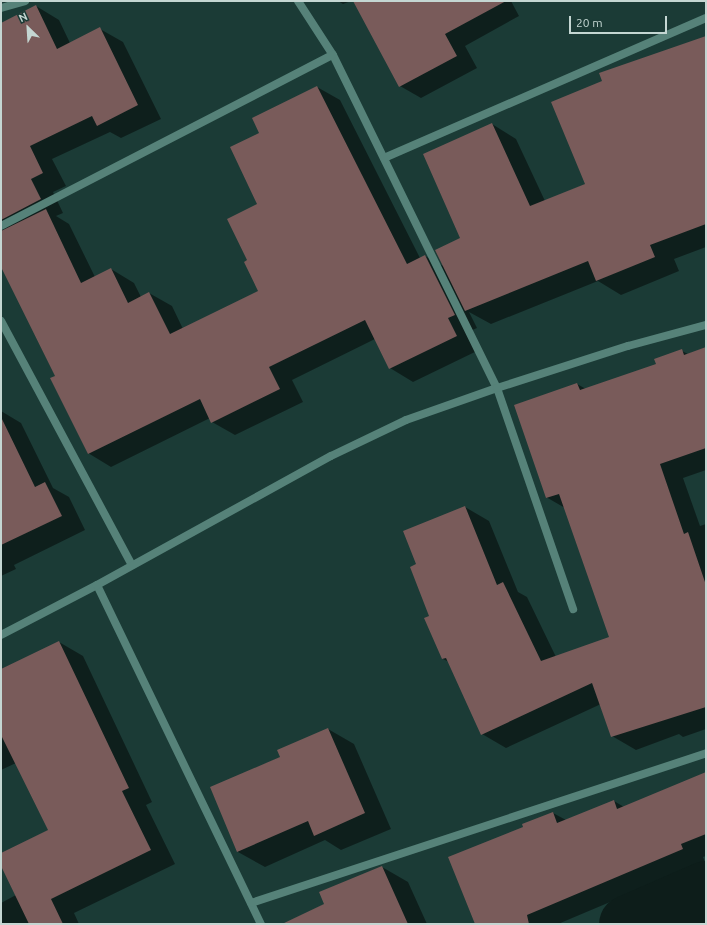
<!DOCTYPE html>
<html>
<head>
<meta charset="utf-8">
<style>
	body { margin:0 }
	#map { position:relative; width:707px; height:925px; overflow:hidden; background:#1b3b36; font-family:Ubuntu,sans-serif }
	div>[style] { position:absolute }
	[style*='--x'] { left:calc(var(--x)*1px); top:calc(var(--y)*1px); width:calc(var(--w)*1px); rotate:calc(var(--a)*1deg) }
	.shadow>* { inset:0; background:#0007 }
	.river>* { height:59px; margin:-29.5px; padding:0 29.5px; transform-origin:29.5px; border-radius:29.5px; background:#0d1d1a }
	.building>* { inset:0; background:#795b5a }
	.street>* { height:8px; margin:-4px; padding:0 4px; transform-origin:4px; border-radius:4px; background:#568279 }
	span { translate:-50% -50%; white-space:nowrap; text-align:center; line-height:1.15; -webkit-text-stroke:3.5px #1b3b36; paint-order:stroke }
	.frame { position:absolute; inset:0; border:2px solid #c4d6d2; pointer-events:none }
	.north { position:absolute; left:8px; top:8px; width:40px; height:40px; -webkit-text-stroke:3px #1b3b36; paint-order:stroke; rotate:335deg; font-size:11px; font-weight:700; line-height:16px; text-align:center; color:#c4d6d2 }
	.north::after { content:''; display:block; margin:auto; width:14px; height:18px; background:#c4d6d2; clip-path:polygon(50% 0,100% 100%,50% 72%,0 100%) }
	.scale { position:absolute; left:569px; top:16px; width:98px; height:18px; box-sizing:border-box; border:2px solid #c4d6d2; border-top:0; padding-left:5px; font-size:12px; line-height:14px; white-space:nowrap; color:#c4d6d2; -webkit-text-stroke:3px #1b3b36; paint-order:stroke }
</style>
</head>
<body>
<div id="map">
	<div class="shadow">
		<div style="clip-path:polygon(338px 1px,351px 1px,343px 4px)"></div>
		<div style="clip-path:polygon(354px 1px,511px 1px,519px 16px,465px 46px,477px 68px,421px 98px,400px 86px)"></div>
		<div style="clip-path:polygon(36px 6px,59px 20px,70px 43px,100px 29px,123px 42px,161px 119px,121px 138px,110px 132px,52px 159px,66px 186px,53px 192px,63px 213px,56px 216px,69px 224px,95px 277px,111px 269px,134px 283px,141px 297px,149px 293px,172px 306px,183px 329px,260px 291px,249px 261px,258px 204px,260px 134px,317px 87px,340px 100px,420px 258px,425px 256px,445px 267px,461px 238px,492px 124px,516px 139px,545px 201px,586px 184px,604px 82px,601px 74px,706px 38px,706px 247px,674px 259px,679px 271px,621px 295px,598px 281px,491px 324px,469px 312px,477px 328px,470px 331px,479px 350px,413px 382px,390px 368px,375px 339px,292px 380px,303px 402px,235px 435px,212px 422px,210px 418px,111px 467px,88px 453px,56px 377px,1px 265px,1px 24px)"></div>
		<div style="clip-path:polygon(706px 348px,706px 470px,683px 478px,700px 526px,706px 524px,706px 729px,683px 737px,679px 734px,636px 750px,612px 736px,601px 704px,506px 748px,482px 734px,449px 662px,443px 659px,418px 565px,465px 507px,489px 521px,518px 592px,527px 597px,556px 657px,611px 637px,565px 508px,546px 497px,577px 384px,586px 389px,657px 365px,682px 351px,688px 354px)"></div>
		<div style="clip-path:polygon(1px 411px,21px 423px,53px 488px,69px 497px,85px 530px,14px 565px,16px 569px,1px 576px)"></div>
		<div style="clip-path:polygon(59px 642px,83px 656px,152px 802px,146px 805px,175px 864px,74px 913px,79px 924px,1px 924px,1px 903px,16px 895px,1px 864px,1px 855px,49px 830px,16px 763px,1px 770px,1px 670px)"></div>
		<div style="clip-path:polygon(328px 729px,354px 744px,391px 829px,341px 850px,325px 840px,265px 867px,238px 852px,211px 788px,281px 757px)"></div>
		<div style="clip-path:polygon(706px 776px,706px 856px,703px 857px,705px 862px,558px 924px,476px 924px,525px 828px,553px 813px,566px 820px,614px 801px,624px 807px)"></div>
		<div style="clip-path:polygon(382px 867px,408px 882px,427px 924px,284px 924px,325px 904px)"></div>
		<div style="clip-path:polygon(706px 897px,706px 924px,614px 924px,613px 911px,656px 905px,673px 915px,706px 913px,704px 898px)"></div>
	</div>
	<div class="river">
		<div style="--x:628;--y:924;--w:85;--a:-23.6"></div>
	</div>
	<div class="building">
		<div style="clip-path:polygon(353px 1px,506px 1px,445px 34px,457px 56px,399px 87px)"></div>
		<div style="clip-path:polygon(36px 5px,57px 49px,100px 27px,138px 105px,97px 126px,92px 116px,30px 146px,43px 173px,31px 179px,41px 199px,1px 220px,1px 23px)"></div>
		<div style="clip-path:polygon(706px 36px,706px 224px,650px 245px,655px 257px,596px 281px,588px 261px,465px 311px,435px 250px,460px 238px,423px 154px,492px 123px,530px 206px,585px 184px,551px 102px,602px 81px,599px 73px)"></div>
		<div style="clip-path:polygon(317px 86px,407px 264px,425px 255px,455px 315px,448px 318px,457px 336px,389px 369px,365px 320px,269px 367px,280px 389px,211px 423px,200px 399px,88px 454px,50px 378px,55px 376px,1px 267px,1px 231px,46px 209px,81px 283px,111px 268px,128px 303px,149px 292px,170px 334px,258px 291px,244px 262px,247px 260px,227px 219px,257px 204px,230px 147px,259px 133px,252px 118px)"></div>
		<div style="clip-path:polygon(706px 347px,706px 448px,660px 464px,684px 534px,688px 532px,706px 585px,706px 707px,611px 737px,592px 683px,481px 735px,446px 658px,442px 659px,424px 618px,429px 616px,410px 567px,416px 564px,403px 531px,465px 506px,497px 585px,503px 582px,541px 661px,609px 637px,559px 494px,546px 498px,514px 405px,577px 383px,580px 390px,656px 364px,654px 359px,682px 349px,684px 355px)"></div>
		<div style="clip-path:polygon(1px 417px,35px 487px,45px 482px,62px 516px,1px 545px)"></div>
		<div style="clip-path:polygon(59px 641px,129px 788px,122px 791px,151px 850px,51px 899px,63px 924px,29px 924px,1px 866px,1px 853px,48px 830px,1px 735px,1px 669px)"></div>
		<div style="clip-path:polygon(328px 728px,365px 813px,314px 836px,308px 821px,237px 852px,210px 787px,280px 757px,277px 750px)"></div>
		<div style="clip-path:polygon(706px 772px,706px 834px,681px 844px,683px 849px,527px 915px,529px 924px,475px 924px,448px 857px,523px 827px,522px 824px,553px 812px,557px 823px,614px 800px,617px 809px)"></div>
		<div style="clip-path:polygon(382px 866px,408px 924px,282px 924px,324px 904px,319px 892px)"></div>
	</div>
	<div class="street">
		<div style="--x:298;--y:1;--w:64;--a:57.1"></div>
		<div style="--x:333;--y:55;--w:371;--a:63.8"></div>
		<div style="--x:497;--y:388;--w:234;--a:71"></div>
		<div style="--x:1;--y:8;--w:25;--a:-16"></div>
		<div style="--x:384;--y:158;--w:351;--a:-23.5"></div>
		<div style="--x:1;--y:226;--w:373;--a:-27.3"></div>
		<div style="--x:1;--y:321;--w:277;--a:61.8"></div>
		<div style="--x:97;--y:585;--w:377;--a:64.2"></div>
		<div style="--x:1;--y:635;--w:108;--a:-27.5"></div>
		<div style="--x:97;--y:585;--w:267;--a:-28.9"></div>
		<div style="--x:331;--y:456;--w:83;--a:-25.6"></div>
		<div style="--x:406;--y:420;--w:96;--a:-19.4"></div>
		<div style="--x:497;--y:388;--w:138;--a:-17.8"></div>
		<div style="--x:628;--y:346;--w:81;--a:-15.1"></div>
		<div style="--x:251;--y:903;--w:479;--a:-18.2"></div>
	</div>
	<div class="frame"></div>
	<div class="north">N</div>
	<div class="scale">20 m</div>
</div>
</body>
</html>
